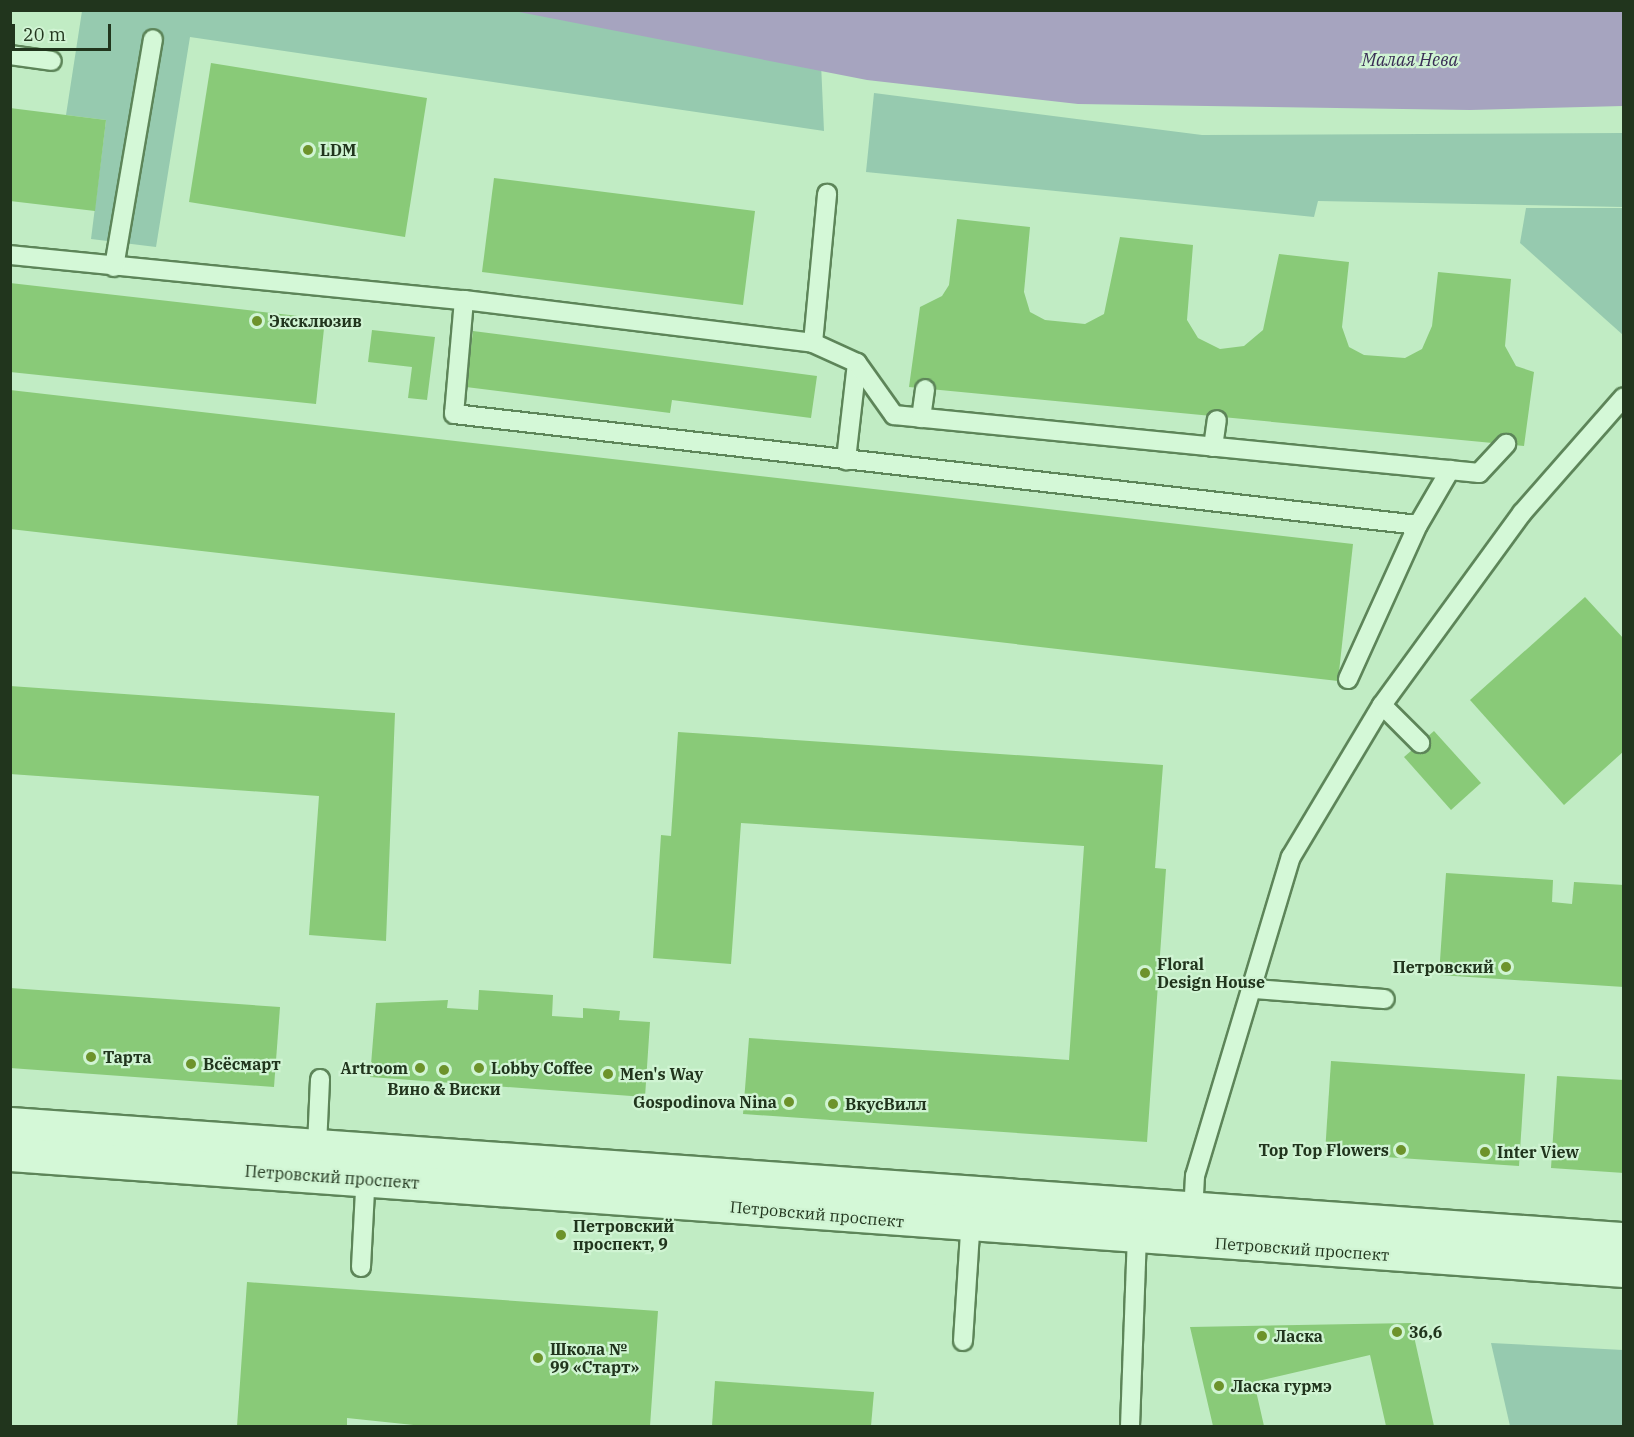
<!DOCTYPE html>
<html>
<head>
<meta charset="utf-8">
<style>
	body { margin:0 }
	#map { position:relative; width:1634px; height:1437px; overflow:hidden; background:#c1ecc4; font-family:"IBM Plex Serif",serif }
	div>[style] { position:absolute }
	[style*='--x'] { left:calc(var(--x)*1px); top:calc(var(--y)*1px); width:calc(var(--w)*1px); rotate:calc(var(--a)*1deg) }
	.green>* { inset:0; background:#96caaf }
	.water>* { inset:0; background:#a6a4bf }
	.building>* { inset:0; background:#89ca78 }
	.roads { filter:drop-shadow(2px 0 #5d8559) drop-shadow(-2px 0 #5d8559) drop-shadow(0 2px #5d8559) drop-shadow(0 -2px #5d8559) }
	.lane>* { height:18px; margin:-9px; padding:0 9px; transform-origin:9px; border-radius:9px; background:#d4f8d7 }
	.secondary>* { height:33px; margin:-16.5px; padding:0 16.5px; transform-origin:16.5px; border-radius:16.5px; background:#d4f8d7 }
	.dots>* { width:16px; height:16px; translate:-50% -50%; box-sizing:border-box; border:3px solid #d0f4d3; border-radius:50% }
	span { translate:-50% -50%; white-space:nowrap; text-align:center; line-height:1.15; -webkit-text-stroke:4.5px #d0f4d3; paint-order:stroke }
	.poi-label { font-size:16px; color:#21351d; font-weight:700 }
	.left { translate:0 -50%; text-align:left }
	.right { translate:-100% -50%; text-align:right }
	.street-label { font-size:16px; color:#21351d }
	.water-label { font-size:18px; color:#392d55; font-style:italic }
	.frame { position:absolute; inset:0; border:12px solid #21351d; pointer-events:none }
	.scale { position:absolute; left:12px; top:24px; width:99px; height:27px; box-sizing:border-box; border:3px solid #21351d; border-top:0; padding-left:8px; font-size:18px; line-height:21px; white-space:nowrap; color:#21351d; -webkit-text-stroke:4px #d0f4d3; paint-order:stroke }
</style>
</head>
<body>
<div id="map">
	<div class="green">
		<div style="clip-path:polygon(544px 10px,821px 63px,824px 131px,190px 37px,156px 247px,91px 239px,106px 120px,66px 115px,82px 11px)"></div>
		<div style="clip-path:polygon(874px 93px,1202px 135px,1623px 133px,1623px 207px,1318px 201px,1314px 217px,866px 172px)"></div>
		<div style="clip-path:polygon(1526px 208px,1623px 208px,1623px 335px,1520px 243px)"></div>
		<div style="clip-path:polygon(1491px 1343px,1623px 1350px,1623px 1426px,1510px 1426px)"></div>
	</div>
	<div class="water">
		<div style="clip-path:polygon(514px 11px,1623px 11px,1623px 106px,1470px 110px,1078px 104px,867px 80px)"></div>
	</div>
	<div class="building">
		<div style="clip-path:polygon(211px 63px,427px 98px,405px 237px,189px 202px)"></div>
		<div style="clip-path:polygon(10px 108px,106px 120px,95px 211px,10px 201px)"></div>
		<div style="clip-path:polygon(494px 178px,755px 211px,743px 305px,482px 272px)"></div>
		<div style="clip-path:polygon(957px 219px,1030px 227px,1024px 292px,1030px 312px,1045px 320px,1085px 324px,1104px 314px,1120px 237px,1193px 245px,1187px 320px,1198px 338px,1220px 349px,1244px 346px,1263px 330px,1279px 254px,1349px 262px,1342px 327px,1349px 347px,1364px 355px,1405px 358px,1422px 349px,1432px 326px,1438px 272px,1511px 279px,1505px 346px,1516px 366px,1534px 372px,1524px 446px,909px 387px,920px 307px,942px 296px,949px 285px)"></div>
		<div style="clip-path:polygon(10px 283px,325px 319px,316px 404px,10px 372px)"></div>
		<div style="clip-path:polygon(372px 330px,435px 337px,427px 400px,408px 398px,412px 367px,368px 362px)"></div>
		<div style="clip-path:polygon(473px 331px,817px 376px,811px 418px,672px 400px,670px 413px,466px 387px)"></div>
		<div style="clip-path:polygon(10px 390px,1353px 544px,1338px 681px,10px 529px)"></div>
		<div style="clip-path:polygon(1585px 597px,1624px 639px,1624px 751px,1564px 805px,1470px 700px)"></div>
		<div style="clip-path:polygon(10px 686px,395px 713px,386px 941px,309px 935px,319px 796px,10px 774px)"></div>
		<div style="clip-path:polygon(1434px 731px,1481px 783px,1451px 810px,1404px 757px)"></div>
		<div style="clip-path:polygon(678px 732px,1163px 765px,1155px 868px,1166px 869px,1147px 1142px,743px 1114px,749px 1038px,1069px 1060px,1084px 846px,741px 823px,731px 964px,653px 958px,661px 835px,671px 836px)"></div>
		<div style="clip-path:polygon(1446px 873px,1553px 880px,1552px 902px,1572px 904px,1574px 882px,1624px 885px,1624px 987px,1439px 975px)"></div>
		<div style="clip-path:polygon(10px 988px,280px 1007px,274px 1087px,10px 1068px)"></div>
		<div style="clip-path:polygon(479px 990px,553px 995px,552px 1016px,583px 1018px,583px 1008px,620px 1011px,619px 1020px,650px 1022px,645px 1097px,370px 1077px,376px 1003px,448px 1000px,447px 1008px,478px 1010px)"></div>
		<div style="clip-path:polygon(1331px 1061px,1525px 1074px,1519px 1166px,1325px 1153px)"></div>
		<div style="clip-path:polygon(1557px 1076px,1624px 1080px,1624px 1173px,1551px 1168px)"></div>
		<div style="clip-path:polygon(247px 1282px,658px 1311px,650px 1426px,423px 1426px,347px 1418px,347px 1426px,237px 1426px)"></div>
		<div style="clip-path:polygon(1411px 1323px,1434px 1426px,1386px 1426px,1370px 1355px,1254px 1382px,1264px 1426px,1213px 1426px,1190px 1327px)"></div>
		<div style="clip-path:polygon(715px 1381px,874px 1392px,871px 1426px,712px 1426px)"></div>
	</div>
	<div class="roads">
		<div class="lane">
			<div style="--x:10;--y:55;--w:42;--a:8.1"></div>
			<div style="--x:10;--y:255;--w:456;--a:5.7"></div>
			<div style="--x:464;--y:300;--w:352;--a:7"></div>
			<div style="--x:813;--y:343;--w:48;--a:24.4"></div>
			<div style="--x:857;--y:363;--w:98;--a:96.5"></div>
			<div style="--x:114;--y:267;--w:231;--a:-80.3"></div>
			<div style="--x:464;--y:300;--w:114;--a:95"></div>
			<div style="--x:454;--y:414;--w:970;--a:6.57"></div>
			<div style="--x:813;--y:343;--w:150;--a:-84.6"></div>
			<div style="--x:857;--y:363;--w:64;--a:54.6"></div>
			<div style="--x:894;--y:415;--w:588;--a:5.66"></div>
			<div style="--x:1479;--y:473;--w:40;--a:-47"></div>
			<div style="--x:921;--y:418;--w:29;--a:-82"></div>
			<div style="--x:1213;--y:447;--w:27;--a:-82"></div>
			<div style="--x:1348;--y:679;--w:169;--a:-65.6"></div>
			<div style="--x:1418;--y:525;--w:64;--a:-59.8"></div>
			<div style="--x:1382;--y:705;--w:54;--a:45"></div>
			<div style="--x:1254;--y:989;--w:131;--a:4.4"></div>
			<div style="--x:317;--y:1146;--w:67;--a:-87.4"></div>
			<div style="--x:1193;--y:1214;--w:38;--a:-87"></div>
			<div style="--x:1195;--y:1176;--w:333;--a:-73.3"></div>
			<div style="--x:1291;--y:857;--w:177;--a:-59.1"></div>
			<div style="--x:1382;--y:705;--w:238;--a:-53.9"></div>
			<div style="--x:1522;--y:513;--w:154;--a:-48.7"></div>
			<div style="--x:361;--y:1267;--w:95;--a:-87"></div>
			<div style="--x:963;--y:1341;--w:124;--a:-86.3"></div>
			<div style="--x:1130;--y:1426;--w:188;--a:-87.9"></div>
		</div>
		<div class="secondary">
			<div style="--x:10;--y:1124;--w:1618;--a:4.08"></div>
			<div style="--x:10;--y:1154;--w:1618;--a:4.11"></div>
		</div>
	</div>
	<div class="dots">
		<div style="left:308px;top:150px;background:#6d932b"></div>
		<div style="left:257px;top:321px;background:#6d932b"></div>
		<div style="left:1506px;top:967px;background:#6d932b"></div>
		<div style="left:1145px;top:973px;background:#6d932b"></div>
		<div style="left:91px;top:1057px;background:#6d932b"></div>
		<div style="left:191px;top:1064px;background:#6d932b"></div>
		<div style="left:420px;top:1068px;background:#6d932b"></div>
		<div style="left:479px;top:1068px;background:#6d932b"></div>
		<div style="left:444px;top:1070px;background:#6d932b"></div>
		<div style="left:608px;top:1074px;background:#6d932b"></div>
		<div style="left:789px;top:1102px;background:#6d932b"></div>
		<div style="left:833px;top:1104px;background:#6d932b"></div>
		<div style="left:1401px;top:1150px;background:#6d932b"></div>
		<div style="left:1485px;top:1152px;background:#6d932b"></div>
		<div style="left:561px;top:1235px;background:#6d932b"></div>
		<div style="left:1397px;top:1332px;background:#6d932b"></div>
		<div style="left:1262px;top:1336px;background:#6d932b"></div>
		<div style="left:538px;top:1358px;background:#6d932b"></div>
		<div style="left:1219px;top:1386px;background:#6d932b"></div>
	</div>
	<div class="poi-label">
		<span class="left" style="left:320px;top:150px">LDM</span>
		<span class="left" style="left:269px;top:321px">Эксклюзив</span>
		<span class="left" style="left:1157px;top:973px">Floral<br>Design House</span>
		<span class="right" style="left:1494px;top:967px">Петровский</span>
		<span class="left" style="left:103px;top:1057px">Тарта</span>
		<span class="left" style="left:203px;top:1064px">Всёсмарт</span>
		<span class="right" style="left:408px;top:1068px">Artroom</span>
		<span class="left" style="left:491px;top:1068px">Lobby Coffee</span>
		<span class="left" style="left:620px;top:1074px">Men's Way</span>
		<span style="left:444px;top:1089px">Вино &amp; Виски</span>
		<span class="right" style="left:777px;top:1102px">Gospodinova Nina</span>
		<span class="left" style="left:845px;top:1104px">ВкусВилл</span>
		<span class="right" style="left:1389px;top:1150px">Top Top Flowers</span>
		<span class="left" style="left:1497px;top:1152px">Inter View</span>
		<span class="left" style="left:573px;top:1235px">Петровский<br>проспект, 9</span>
		<span class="left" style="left:1409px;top:1332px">36,6</span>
		<span class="left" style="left:1274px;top:1336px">Ласка</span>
		<span class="left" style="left:550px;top:1358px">Школа №<br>99 «Старт»</span>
		<span class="left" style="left:1231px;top:1386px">Ласка гурмэ</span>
	</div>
	<div class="street-label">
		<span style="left:332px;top:1177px;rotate:4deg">Петровский проспект</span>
		<span style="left:817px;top:1214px;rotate:5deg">Петровский проспект</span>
		<span style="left:1302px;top:1249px;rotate:4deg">Петровский проспект</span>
	</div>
	<div class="water-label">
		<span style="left:1410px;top:60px">Малая Нева</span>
	</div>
	<div class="frame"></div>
	<div class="scale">20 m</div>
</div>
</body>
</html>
